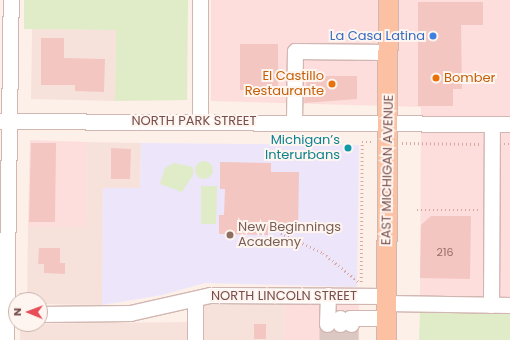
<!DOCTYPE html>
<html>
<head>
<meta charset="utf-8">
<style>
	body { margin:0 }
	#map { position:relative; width:510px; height:340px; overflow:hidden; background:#fdf0e9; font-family:Poppins,sans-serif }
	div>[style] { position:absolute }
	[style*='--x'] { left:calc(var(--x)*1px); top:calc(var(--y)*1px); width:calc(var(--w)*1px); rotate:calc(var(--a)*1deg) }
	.residential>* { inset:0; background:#f7e2db }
	.commercial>* { inset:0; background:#fddedd }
	.education>* { inset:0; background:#ede6fa }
	.green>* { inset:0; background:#e0ebc7 }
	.round { border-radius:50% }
	.building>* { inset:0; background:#f3c6c1 }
	.minor-tunnel>* { height:15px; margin-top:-7.5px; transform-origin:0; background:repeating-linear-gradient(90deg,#dcc8c2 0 15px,transparent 0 23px) }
	.path>* { height:2.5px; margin-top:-1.25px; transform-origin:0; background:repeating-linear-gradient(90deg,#d8a8a3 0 1px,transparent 0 4px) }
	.roads { filter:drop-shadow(1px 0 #d2b6b1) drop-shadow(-1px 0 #d2b6b1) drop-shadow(0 1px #d2b6b1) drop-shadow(0 -1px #d2b6b1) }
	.minor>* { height:15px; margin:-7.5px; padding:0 7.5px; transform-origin:7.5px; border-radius:7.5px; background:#fff }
	.major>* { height:19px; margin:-9.5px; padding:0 9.5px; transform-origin:9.5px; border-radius:9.5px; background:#fbc1a2 }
	.dots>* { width:11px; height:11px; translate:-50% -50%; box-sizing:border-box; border:2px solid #fff5f0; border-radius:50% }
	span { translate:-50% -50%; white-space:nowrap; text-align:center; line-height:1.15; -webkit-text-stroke:4px #fff5f0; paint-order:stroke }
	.number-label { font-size:11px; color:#976d69 }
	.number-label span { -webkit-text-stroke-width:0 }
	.shop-label { font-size:13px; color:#366cbe }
	.right { translate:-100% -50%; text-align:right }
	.food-label { font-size:13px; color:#c56008 }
	.left { translate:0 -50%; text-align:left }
	.street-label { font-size:13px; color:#784f4c }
	.culture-label { font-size:13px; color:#0d838f }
	.education-label { font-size:13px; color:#785e54 }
	.north { position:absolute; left:8px; top:292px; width:40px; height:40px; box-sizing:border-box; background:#fff5f0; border:1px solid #c9b3ae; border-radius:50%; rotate:271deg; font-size:11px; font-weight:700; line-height:16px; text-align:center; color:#784f4c }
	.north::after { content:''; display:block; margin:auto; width:14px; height:18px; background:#e74e57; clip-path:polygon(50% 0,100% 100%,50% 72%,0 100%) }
</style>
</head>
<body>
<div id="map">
	<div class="residential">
		<div style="clip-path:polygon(32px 29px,116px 30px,115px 101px,31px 99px)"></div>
		<div style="clip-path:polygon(87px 142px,141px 143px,140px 188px,103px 188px,102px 305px,40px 304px,40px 300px,27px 300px,28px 226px,86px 226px)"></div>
		<div style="clip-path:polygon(205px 303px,285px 303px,284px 340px,20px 340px,20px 324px,187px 322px)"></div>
	</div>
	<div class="commercial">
		<div style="clip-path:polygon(211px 0,510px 0,510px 311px,420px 309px,421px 107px,211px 101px)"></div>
		<div style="clip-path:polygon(30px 140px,87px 142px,86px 227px,28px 226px)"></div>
		<div style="clip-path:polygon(285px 303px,359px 304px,359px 340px,284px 340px)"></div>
	</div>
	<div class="education">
		<div style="clip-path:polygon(141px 143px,359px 145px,357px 287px,205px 283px,162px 295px,102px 305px,103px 188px,140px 188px)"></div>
	</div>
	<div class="green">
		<div style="clip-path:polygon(24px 0,188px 0,187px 100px,115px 101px,116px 30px,24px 29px)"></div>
		<div class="round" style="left:195px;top:161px;width:18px;height:18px"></div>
		<div style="clip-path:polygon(174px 163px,193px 167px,193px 175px,182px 192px,160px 184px,165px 168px)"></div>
		<div style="clip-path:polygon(201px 186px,217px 186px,216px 224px,201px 224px)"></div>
		<div style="clip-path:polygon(510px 283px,510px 340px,419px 340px,420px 309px,510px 311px)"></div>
	</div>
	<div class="building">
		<div style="clip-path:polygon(418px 2px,483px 2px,483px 25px,461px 25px,462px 89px,453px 89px,453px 106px,418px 106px)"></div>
		<div style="clip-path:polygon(41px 38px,64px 38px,64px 58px,105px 59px,104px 92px,75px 91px,75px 85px,41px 85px)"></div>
		<div style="clip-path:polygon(240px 44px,278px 44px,278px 90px,240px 90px)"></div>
		<div style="clip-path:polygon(307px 76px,357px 76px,357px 99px,304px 103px)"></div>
		<div style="clip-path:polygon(31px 143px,56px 143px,55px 222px,29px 222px)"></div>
		<div style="clip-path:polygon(111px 148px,131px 149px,130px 179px,111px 179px)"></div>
		<div style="clip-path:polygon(220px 162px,271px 163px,271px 172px,299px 172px,298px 231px,268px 230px,268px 235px,219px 234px,219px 215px,224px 215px,225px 189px,220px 189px)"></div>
		<div style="clip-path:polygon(431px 216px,471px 216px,470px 279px,420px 278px,421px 225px)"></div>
		<div style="clip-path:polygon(39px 248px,60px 248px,60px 263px,65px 263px,65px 274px,44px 273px,44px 264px,38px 264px)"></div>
		<div style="clip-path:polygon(254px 324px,266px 324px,266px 339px,254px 339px)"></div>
		<div style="clip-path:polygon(334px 330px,340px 333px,355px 332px,355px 340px,323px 340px,323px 332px)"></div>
	</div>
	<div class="minor-tunnel">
		<div style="--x:327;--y:340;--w:16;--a:-90"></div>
		<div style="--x:340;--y:340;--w:16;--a:-90"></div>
		<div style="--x:351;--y:340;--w:16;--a:-90"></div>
	</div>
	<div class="path">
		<div style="--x:402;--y:143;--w:77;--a:0.7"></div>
		<div style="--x:504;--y:144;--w:6;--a:0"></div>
		<div style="--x:417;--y:210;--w:62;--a:0"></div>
		<div style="--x:281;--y:233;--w:47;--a:25.5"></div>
		<div style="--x:323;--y:253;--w:46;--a:38.9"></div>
		<div style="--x:361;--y:282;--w:140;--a:-89.6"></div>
		<div style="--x:362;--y:142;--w:11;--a:0"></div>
		<div style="--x:20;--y:294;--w:6;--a:0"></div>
	</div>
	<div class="roads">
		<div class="minor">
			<div style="--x:200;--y:0;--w:121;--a:90"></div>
			<div style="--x:0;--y:121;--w:510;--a:0.34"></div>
			<div style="--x:294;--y:122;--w:71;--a:-89.2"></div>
			<div style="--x:295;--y:51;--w:93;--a:0.6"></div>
			<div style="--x:195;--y:299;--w:41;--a:90"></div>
			<div style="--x:386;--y:303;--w:124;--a:0.9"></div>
			<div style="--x:491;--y:305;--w:181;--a:-89.7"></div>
			<div style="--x:40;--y:314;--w:90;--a:-0.6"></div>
			<div style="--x:130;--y:313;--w:82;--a:-12.7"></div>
			<div style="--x:210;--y:295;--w:176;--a:0.3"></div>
			<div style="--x:327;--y:324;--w:29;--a:-88"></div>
			<div style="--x:340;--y:324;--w:6;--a:-90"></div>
			<div style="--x:351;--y:324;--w:6;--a:-99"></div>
			<div style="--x:350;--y:318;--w:36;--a:0"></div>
			<div style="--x:6;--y:340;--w:340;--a:-89.2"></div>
		</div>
		<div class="major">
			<div style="--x:386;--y:340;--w:340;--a:-89.7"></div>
		</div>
	</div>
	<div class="dots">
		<div style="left:433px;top:36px;background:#3f7fe0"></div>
		<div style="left:436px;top:78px;background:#e8710a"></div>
		<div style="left:332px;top:84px;background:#e8710a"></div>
		<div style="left:348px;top:148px;background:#0f9aa8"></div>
		<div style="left:230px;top:235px;background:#8d6e63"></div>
	</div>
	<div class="number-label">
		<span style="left:445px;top:252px">216</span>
	</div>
	<div class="shop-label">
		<span class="right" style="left:425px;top:36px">La Casa Latina</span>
	</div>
	<div class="food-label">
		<span class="right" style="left:324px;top:84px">El Castillo<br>Restaurante</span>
		<span class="left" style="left:444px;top:78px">Bomber</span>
	</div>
	<div class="street-label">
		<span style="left:194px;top:121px">NORTH PARK STREET</span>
		<span style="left:388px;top:170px;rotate:-89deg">EAST MICHIGAN AVENUE</span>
		<span style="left:284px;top:296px">NORTH LINCOLN STREET</span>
	</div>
	<div class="culture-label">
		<span class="right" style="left:340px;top:148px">Michigan’s<br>Interurbans</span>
	</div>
	<div class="education-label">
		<span class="left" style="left:238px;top:235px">New Beginnings<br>Academy</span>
	</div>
	<div class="north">N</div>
</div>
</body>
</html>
